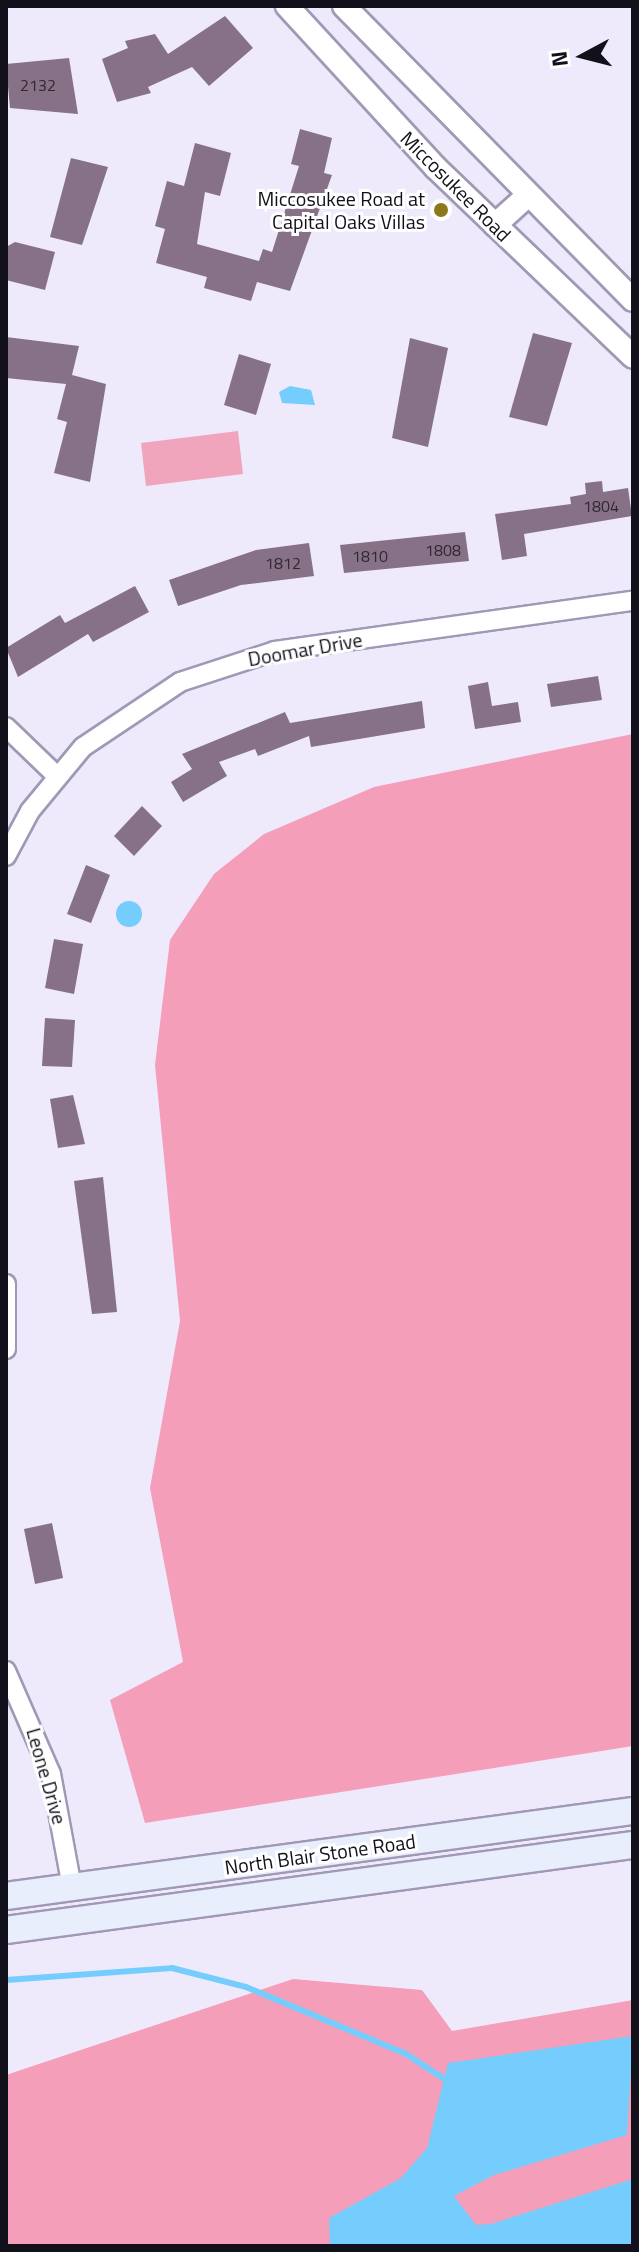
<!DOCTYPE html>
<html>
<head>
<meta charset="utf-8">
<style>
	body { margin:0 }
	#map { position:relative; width:639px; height:2252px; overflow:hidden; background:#eeeafc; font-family:"Titillium Web",sans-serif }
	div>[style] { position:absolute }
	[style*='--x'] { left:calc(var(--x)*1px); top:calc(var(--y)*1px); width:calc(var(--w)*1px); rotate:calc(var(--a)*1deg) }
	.green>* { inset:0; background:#f0a5bc }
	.forest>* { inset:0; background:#f59eba }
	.water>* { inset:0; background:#74cdfc }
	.round { border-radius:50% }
	.stream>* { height:6px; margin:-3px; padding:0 3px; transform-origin:3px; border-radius:3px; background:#74cdfc }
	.building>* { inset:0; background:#877186 }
	.roads { filter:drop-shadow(2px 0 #a099b6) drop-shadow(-2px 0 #a099b6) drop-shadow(0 2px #a099b6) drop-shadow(0 -2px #a099b6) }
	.minor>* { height:18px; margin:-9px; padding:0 9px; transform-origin:9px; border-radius:9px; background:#fff }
	.tertiary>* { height:22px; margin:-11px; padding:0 11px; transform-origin:11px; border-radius:11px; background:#fff }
	.secondary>* { height:26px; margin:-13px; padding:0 13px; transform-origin:13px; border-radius:13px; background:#e8eefc }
	.dots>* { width:22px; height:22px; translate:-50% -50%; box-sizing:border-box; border:4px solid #fff; border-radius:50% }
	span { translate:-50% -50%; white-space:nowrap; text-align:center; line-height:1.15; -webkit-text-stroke:6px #fff; paint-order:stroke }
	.number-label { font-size:16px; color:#2f2835 }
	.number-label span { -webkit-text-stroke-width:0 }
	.street-label { font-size:20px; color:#12101a }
	.poi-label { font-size:20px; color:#12101a }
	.right { translate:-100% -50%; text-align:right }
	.frame { position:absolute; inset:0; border:8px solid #12101a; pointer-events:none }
	.north { position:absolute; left:543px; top:16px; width:80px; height:80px; -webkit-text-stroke:6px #fff; paint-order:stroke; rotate:263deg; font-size:22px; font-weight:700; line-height:32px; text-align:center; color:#12101a }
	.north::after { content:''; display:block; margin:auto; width:28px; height:36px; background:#12101a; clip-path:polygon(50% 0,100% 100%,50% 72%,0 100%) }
</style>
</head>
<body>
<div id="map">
	<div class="green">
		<div style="clip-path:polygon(238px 431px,243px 474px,146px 486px,141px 443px)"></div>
	</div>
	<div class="forest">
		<div style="clip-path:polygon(633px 734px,633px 1746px,145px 1823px,110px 1700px,183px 1662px,150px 1488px,180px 1321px,155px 1065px,170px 940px,214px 874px,264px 834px,374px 787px)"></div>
		<div style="clip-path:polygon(293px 1979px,422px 1990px,452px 2031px,633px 2000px,633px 2246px,6px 2246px,6px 2075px)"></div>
	</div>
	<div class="water">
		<div style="clip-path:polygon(290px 386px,311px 390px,315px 405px,282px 403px,279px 392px)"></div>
		<div class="round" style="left:116px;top:901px;width:26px;height:26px"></div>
		<div style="clip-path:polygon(633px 2036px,627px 2135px,494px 2175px,454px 2196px,476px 2225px,491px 2224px,633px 2179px,633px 2246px,330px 2246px,329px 2218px,401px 2178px,427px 2148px,448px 2063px)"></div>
	</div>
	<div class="stream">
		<div style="--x:6;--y:1980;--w:166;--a:-4.1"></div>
		<div style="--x:172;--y:1968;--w:76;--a:14.4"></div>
		<div style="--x:246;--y:1987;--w:173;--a:22.7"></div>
		<div style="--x:406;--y:2054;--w:48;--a:33"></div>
	</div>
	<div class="building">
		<div style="clip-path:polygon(225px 16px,253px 48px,209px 86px,192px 67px,148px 87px,151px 93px,117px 102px,102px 59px,128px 48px,125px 41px,155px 34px,168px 54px)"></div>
		<div style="clip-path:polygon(69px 58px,78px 114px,10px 108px,6px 64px)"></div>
		<div style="clip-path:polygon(300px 129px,332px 138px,324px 173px,332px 175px,290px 291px,257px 282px,251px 301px,204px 288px,207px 277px,156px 263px,165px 229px,155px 226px,167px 181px,184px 186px,195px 143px,231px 153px,220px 196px,205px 192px,197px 244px,259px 261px,263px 249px,272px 252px,299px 166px,291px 164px)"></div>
		<div style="clip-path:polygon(71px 158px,108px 167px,82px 245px,50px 237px)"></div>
		<div style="clip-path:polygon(15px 242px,55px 252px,45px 290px,6px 280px,6px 247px)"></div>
		<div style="clip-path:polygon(533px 333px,572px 343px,547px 426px,509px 417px)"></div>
		<div style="clip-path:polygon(6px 337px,79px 346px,72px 375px,106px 384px,90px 482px,54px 473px,67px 422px,57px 419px,66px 384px,6px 378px)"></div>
		<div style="clip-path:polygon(410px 338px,448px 348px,428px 447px,392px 438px)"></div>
		<div style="clip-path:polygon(239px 354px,271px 364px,256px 415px,224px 405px)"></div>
		<div style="clip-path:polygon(602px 481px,603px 492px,628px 488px,632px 516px,524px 534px,527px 556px,502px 560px,495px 514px,571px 504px,570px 497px,586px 494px,585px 483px)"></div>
		<div style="clip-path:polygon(465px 532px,469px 561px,344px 573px,340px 545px)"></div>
		<div style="clip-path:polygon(309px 543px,314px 576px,241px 585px,178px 606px,169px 580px,256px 550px)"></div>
		<div style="clip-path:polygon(135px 586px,149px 612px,93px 642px,88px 634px,18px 677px,6px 648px,60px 615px,65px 623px)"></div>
		<div style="clip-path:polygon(598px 676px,602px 700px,551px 707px,547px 684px)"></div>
		<div style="clip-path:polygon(488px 682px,492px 706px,518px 702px,521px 722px,475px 729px,468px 686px)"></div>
		<div style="clip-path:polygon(422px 701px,425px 728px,311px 747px,309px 736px,258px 756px,255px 749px,219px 762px,227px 776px,183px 802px,171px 782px,192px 769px,182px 754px,285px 712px,290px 723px)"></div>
		<div style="clip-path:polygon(142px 806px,162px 826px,134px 856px,114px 836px)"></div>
		<div style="clip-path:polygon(86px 865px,110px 875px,91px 923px,67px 914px)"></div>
		<div style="clip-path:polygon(54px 939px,83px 944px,74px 994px,45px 988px)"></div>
		<div style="clip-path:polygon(45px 1018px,75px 1020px,72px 1067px,42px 1066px)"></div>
		<div style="clip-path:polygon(73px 1095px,85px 1144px,58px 1148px,50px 1099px)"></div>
		<div style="clip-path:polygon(103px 1177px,117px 1312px,92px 1314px,74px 1181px)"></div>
		<div style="clip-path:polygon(52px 1523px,63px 1578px,35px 1584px,24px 1529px)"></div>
	</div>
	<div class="roads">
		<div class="minor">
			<div style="--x:6;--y:727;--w:71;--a:43.9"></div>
			<div style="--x:6;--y:856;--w:51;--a:-61.9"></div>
			<div style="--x:30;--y:811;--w:83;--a:-50.4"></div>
			<div style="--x:83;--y:747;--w:117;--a:-33.8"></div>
			<div style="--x:180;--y:682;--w:100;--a:-18.1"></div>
			<div style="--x:275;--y:651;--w:361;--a:-8"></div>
			<div style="--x:6;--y:1284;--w:65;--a:90"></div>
			<div style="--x:6;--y:1671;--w:112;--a:66.4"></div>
			<div style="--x:51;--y:1774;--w:115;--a:79.5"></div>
		</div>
		<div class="tertiary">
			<div style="--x:287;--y:6;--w:219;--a:47.4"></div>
			<div style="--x:435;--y:167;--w:274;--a:43.8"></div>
			<div style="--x:344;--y:6;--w:412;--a:45.5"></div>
			<div style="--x:495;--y:225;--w:42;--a:-42.1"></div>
		</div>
		<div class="secondary">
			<div style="--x:6;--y:1896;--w:633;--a:-7.72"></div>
			<div style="--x:6;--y:1930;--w:633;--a:-7.72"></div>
		</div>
	</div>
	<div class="dots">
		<div style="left:441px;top:210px;background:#8d771b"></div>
	</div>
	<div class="number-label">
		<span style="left:38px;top:85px">2132</span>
		<span style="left:601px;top:506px">1804</span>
		<span style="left:443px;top:550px">1808</span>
		<span style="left:370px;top:556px">1810</span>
		<span style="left:283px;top:563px">1812</span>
	</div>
	<div class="street-label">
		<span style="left:456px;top:186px;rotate:45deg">Miccosukee Road</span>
		<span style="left:305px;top:649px;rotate:-10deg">Doomar Drive</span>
		<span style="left:47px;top:1776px;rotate:74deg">Leone Drive</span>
		<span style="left:320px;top:1854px;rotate:-8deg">North Blair Stone Road</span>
	</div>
	<div class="poi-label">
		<span class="right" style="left:425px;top:210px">Miccosukee Road at<br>Capital Oaks Villas</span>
	</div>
	<div class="frame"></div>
	<div class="north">N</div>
</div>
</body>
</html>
